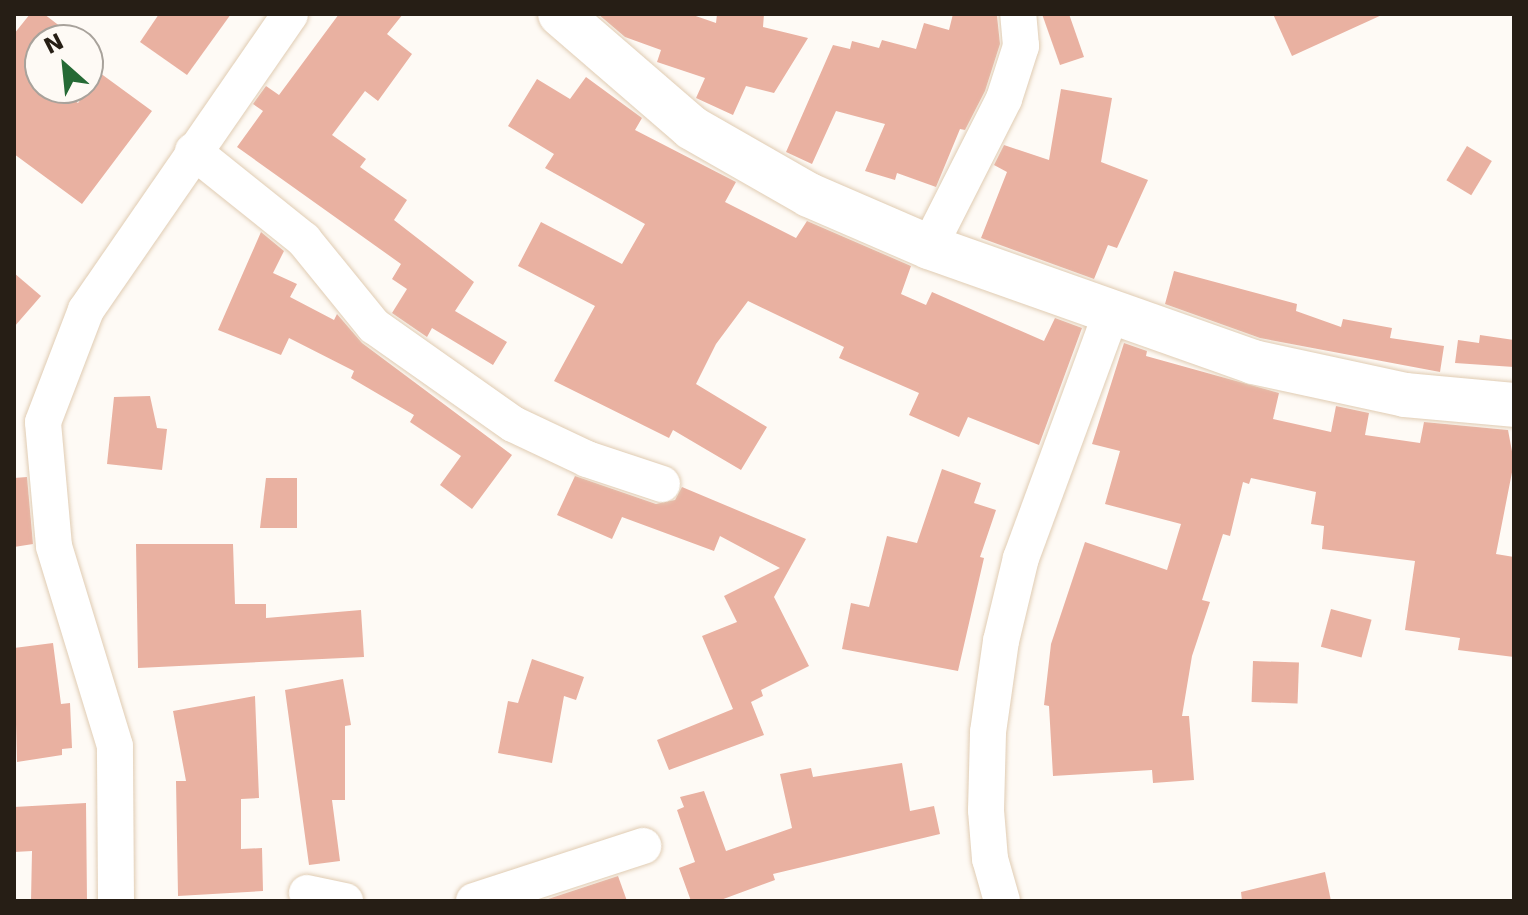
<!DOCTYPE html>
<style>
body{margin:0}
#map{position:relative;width:1528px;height:915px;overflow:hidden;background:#fefaf5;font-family:"DejaVu Sans",sans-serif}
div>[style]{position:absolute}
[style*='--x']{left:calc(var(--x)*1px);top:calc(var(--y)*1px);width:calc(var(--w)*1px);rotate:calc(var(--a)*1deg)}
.building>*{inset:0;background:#e9b1a1;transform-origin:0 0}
.roads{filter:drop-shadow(0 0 2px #e0ccb3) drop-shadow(0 0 2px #e0ccb3)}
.minor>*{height:36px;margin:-18px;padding:0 18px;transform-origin:18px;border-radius:18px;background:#fff}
.tertiary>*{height:44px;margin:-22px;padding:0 22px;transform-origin:22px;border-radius:22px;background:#fff}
span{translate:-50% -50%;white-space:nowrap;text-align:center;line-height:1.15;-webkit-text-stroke:7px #fefaf5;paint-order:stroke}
.frame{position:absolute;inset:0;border:16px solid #261e15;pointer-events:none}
.north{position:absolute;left:24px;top:24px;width:80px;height:80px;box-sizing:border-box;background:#fefaf5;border:2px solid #a8a29b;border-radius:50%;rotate:333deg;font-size:22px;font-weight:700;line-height:32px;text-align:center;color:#261e15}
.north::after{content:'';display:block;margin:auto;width:28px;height:36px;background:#256a35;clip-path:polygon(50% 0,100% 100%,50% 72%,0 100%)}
</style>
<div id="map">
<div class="building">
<i style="clip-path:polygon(30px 14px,44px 14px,78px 40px,40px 40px,40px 88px,56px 88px,78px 103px,100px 73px,152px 111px,82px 204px,14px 154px,14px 34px)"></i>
<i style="clip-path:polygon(159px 14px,231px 14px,187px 75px,140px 42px)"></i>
<i style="clip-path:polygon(339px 14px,403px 14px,387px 34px,412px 54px,378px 101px,365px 91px,332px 135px,366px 159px,360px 167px,407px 200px,394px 220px,474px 282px,455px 311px,507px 342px,493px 365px,432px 328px,427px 337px,392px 313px,407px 289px,392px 279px,401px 264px,237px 147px,263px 111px,253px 104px,266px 86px,279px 95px)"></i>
<i style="clip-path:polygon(598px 14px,690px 14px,716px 23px,717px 14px,764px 14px,763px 27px,808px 38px,774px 93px,746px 86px,733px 115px,696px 98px,705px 78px,657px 62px,661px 50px,625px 37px)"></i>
<i style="clip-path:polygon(953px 14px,997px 16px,1000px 44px,985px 91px,965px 130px,960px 129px,936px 187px,897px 173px,895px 180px,865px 171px,885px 124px,836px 111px,812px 164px,786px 152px,833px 45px,850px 49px,852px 41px,879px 48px,882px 40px,916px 49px,924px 23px,949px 30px)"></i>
<i style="clip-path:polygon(1042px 14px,1069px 14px,1084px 57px,1060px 65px)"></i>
<i style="clip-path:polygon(1273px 14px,1384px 14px,1292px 56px)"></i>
<i style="clip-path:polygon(586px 77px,642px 118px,635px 130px,736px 182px,725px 202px,796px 238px,807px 221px,911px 266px,901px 294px,926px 305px,932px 292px,1044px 341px,1055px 318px,1082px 328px,1039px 445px,968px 417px,959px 437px,909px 415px,919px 393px,839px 358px,844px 347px,748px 301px,716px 344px,696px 384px,767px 427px,741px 470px,673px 430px,669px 438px,554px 381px,595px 306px,518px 266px,541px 222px,622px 264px,645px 224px,545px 168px,554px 154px,508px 126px,537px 79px,570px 99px)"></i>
<i style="clip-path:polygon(1061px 89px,1112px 98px,1101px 162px,1148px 180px,1117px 248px,1108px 245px,1094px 279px,981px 238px,1007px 172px,994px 165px,1004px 145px,1049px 160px)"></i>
<i style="left:1467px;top:146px;width:29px;height:40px;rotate:31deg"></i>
<i style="clip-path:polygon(261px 232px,284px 251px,273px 273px,297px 284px,290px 297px,334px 320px,337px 314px,362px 343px,512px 455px,472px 509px,440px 485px,461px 456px,410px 422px,414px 415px,351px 378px,354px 371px,289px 338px,281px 355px,218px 330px)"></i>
<i style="clip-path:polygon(1174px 271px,1297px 304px,1296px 311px,1341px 327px,1343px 319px,1392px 328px,1390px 338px,1444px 346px,1440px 372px,1260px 338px,1165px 304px)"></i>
<i style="clip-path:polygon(14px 273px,41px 296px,14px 327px)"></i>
<i style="clip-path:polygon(1480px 335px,1514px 340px,1514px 367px,1455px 363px,1458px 340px,1479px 343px)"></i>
<i style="clip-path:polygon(1124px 343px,1147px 351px,1146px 356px,1279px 393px,1273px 419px,1331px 432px,1336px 406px,1369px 413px,1365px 435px,1420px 443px,1424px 422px,1508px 430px,1514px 462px,1496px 554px,1514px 557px,1514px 657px,1458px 650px,1460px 638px,1405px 630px,1415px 561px,1322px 549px,1324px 526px,1311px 524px,1316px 492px,1251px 478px,1249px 484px,1243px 482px,1230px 536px,1223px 534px,1202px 600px,1210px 602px,1192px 656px,1182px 716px,1189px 716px,1194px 780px,1153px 783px,1152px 770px,1053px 776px,1049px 706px,1044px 705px,1051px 644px,1085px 542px,1167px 570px,1181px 524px,1105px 504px,1120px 451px,1092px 444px)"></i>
<i style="clip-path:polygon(150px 396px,157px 428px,167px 429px,162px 470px,107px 464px,114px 397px)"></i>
<i style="clip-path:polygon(942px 469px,981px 483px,974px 503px,996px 510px,980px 557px,984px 558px,958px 671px,842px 649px,851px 603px,869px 607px,887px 536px,917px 543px)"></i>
<i style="clip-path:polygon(575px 476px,656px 504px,675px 500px,682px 487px,806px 539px,774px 597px,809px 666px,761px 690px,763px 696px,751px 702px,764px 735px,669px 770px,657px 740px,733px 709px,702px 636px,737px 622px,724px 596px,780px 568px,720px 536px,714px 551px,622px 517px,612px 539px,557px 515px)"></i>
<i style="clip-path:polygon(27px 477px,33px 544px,14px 547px,14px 478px)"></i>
<i style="clip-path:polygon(266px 478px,297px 478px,297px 528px,260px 528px)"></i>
<i style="clip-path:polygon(136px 544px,233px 544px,235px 604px,266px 604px,266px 618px,361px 610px,364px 657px,138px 668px)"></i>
<i style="left:1331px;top:609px;width:42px;height:39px;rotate:15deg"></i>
<i style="clip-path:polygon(53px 643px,61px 704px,70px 703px,72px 748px,62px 749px,62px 755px,17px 762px,14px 648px)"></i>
<i style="clip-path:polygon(532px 659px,584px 677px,576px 700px,564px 696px,552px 763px,498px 753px,508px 701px,518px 703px)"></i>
<i style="left:1253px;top:661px;width:46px;height:41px;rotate:2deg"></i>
<i style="clip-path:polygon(343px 679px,351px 725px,345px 726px,345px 800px,332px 800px,340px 861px,309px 865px,285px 690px)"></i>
<i style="clip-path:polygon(255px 696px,259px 798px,241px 799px,241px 849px,262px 848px,263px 891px,178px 896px,176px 781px,186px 781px,173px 711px)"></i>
<i style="clip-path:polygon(902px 763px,910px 811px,934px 806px,940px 834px,773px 874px,775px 880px,718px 901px,691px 901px,679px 868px,695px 862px,677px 810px,684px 807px,680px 797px,704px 791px,726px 851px,792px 828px,780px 774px,811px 768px,813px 777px)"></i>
<i style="clip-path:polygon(86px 803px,87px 901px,31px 901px,32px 851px,14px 852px,14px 807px)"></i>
<i style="clip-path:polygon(1325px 872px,1331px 901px,1242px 901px,1241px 892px)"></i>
<i style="clip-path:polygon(618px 876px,627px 901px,542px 901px)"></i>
</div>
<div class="roads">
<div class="minor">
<i style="--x:193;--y:151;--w:142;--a:38.7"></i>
<i style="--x:304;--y:240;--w:111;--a:50.9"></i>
<i style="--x:374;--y:326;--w:170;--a:35.2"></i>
<i style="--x:513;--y:424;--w:82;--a:25.3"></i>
<i style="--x:587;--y:459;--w:79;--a:18.4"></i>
<i style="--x:929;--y:247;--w:166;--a:-63.1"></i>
<i style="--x:1004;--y:99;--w:56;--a:-72.2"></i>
<i style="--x:1021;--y:46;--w:32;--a:-95"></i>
<i style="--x:307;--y:893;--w:39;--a:12"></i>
<i style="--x:116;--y:901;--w:155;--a:-90.4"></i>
<i style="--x:115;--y:746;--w:209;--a:-107"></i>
<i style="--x:54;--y:546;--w:124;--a:-95.1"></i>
<i style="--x:43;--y:422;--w:120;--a:-69"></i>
<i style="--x:86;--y:310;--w:359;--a:-55.4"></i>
<i style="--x:474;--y:901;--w:178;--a:-18"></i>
<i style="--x:1002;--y:901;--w:44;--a:-105.9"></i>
<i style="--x:990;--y:859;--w:49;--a:-94.7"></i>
<i style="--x:986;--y:810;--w:78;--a:-88.5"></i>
<i style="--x:988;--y:732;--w:92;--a:-81.9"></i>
<i style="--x:1001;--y:641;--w:85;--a:-76.5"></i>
<i style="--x:1021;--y:558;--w:261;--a:-69.8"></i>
</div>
<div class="tertiary">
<i style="--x:560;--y:14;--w:174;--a:40.8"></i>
<i style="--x:692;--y:128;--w:135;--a:29.8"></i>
<i style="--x:809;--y:195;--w:131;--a:23.4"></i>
<i style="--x:929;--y:247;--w:344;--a:19.5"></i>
<i style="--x:1253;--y:362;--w:156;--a:12.2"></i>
<i style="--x:1405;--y:395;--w:109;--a:5.2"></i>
</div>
</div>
<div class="frame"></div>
<div class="north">N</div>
</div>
